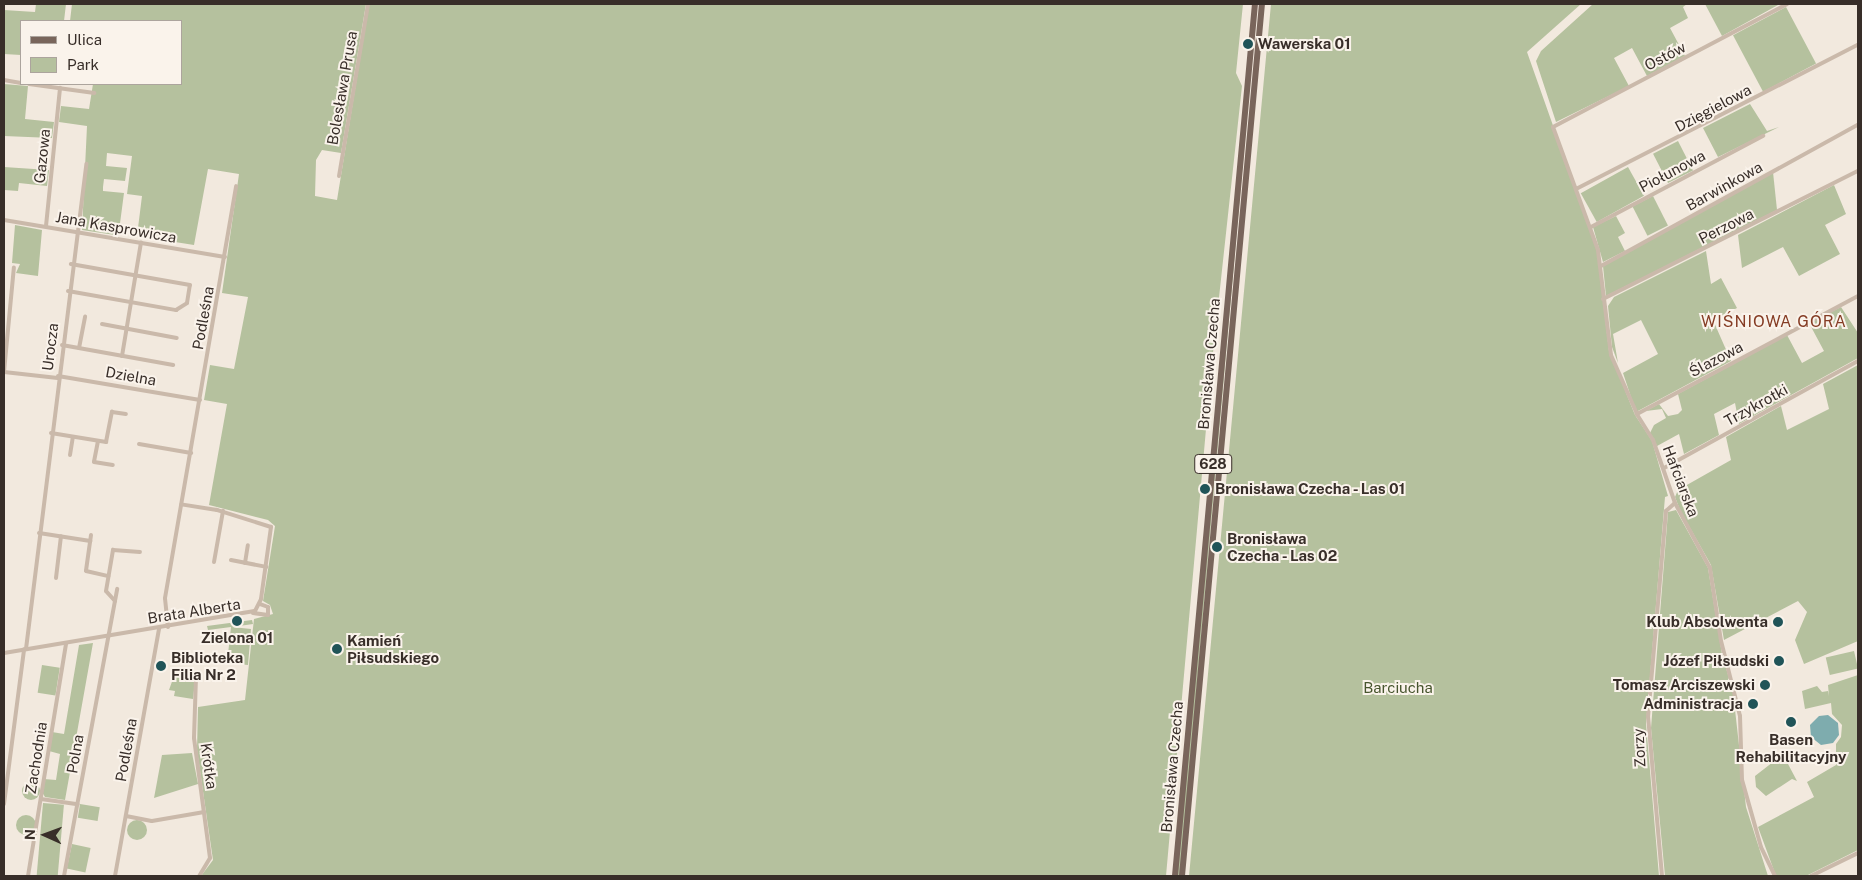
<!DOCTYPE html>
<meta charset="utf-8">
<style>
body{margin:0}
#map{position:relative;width:1862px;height:880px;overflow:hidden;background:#f2e9de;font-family:"Public Sans",sans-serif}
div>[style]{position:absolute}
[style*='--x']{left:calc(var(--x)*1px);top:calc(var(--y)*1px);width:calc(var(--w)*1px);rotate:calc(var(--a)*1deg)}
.green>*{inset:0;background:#b5c19e;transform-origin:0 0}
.round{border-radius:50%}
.water>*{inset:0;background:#7eacae}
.street>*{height:4px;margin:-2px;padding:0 2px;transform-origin:2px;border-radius:2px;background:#cab9aa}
.primary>*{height:5.5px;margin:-2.75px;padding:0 2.75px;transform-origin:2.75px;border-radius:2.75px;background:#79655b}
.dots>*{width:14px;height:14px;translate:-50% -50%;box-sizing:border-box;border:2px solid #faf3eb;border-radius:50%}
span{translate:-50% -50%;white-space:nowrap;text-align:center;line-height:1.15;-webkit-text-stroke:4px #faf3eb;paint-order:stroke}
.shield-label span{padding:1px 4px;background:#faf3eb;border:1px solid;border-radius:4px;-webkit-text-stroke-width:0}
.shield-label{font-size:14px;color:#382e29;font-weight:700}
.poi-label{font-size:15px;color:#382e29;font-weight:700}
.left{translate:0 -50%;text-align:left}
.right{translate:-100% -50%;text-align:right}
.street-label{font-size:15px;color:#382e29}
.park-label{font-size:15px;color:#47552e}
.neighbourhood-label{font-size:16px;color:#853c24;letter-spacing:1px}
.frame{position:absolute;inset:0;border:5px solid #382e29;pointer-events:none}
.legend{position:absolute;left:20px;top:20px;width:162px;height:65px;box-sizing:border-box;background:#faf3eb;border:1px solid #aca49d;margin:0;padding:6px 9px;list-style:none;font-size:15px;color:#382e29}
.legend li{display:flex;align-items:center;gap:10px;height:25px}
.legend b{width:25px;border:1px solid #aca49d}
.north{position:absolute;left:20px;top:810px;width:50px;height:50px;-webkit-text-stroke:4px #faf3eb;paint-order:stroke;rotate:272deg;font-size:14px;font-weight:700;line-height:20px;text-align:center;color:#382e29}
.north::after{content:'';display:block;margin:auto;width:18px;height:22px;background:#382e29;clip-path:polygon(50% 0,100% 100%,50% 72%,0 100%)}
</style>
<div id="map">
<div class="green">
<i style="clip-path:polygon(36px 4px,66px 4px,64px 21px,21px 21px,21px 55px,4px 54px,4px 10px,35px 12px)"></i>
<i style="clip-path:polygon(72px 4px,366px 4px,341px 153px,322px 150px,316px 160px,315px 196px,337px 200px,369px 4px,1243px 4px,1236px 73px,1242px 86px,1212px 362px,1166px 876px,201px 876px,213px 860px,197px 750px,198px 707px,245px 700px,254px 619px,273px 614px,270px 605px,263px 601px,275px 526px,268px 520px,209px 505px,227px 404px,204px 400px,210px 365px,234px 369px,248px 297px,222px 293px,239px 174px,208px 169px,194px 245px,137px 236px,142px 196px,127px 194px,132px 156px,107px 153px,106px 166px,127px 168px,125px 181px,104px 179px,103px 187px,103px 191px,124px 193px,119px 231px,115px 235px,82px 230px,87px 126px,59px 122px,61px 106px,89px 109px,93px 84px,181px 84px,181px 21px,70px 21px)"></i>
<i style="clip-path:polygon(1271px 4px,1581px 4px,1527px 52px,1597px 250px,1609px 351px,1635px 415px,1652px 441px,1668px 496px,1665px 497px,1646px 724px,1659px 876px,1189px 876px)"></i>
<i style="clip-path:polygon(1593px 4px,1687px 4px,1683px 7px,1688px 18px,1670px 28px,1685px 56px,1647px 76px,1632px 48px,1614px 58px,1629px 86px,1556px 122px,1536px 61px,1541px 51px)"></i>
<i style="clip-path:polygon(1705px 4px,1777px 4px,1778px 5px,1722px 36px)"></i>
<i style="left:1786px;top:7px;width:64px;height:60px;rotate:62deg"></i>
<i style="clip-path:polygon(1254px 36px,1180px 876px,1177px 876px)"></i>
<i style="clip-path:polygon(4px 84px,28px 86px,25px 119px,54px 122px,52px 138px,4px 136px)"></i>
<i style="clip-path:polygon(1750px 104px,1767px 131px,1779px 127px,1718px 157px,1703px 128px)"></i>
<i style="left:1678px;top:141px;width:33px;height:28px;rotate:63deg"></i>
<i style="clip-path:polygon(4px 167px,49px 170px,47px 186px,19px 183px,18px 191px,4px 190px)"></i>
<i style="left:1628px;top:167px;width:33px;height:54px;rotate:61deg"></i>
<i style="clip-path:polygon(1773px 172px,1777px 210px,1606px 296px,1603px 266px)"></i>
<i style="clip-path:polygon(1834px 185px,1846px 214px,1825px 225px,1840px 254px,1799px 276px,1783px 247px,1742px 268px,1738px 235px)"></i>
<i style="left:1653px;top:196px;width:33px;height:23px;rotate:63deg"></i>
<i style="clip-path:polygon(1616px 216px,1625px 233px,1618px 237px,1625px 251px,1603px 262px,1593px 227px)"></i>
<i style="clip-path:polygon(15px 225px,42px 230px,38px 276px,16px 273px,20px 264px,12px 263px)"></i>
<i style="clip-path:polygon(1706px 251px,1711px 284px,1721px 278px,1737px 308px,1713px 320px,1731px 361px,1636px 412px,1623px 373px,1658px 354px,1641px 320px,1613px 334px,1618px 363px,1612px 347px,1608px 306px,1614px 297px)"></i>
<i style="clip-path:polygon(1841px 307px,1858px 333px,1858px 358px,1739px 424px,1735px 403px,1714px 414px,1719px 435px,1684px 454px,1679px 434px,1657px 446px,1650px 433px,1654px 425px,1666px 418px,1662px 409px,1646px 411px,1659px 404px,1668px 416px,1678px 414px,1682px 410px,1678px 394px,1787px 335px,1802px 363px,1824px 351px,1809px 323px)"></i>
<i style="clip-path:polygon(1858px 365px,1858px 641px,1804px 664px,1795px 640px,1807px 612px,1798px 601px,1724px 640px,1711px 565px,1680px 510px,1675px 497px,1678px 490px,1731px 460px,1726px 437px,1781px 406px,1787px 430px,1829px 409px,1823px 384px)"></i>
<i style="clip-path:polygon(1676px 510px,1708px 568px,1722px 654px,1733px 692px,1746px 807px,1768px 876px,1665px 876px,1651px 728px,1668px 512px)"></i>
<i style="clip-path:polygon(252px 620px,253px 624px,232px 627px,251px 629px,248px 665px,227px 663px,231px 627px,208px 630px,207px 626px)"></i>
<i style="clip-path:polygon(93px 643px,65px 800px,45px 797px,42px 792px,44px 779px,56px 780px,60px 754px,49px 751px,52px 732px,64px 734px,79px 645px)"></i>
<i style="left:1854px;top:651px;width:18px;height:29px;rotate:77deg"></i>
<i style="left:42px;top:665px;width:18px;height:28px;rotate:9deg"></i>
<i style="clip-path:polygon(1858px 675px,1858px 850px,1806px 876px,1776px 876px,1758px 827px,1814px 797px,1807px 782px,1836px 765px,1836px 744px,1841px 737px,1842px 725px,1832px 714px,1831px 703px,1805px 709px,1802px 691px,1817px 686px,1822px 692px,1828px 691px,1829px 696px,1828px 685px)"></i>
<i style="clip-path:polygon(174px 676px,195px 681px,193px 699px,174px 696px,175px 691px,169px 690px)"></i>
<i style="clip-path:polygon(192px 753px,198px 784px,154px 798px,162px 755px)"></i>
<i style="clip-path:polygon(1773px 762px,1788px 764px,1797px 781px,1792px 779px,1766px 796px,1756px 787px,1755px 776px)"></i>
<i class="round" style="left:22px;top:782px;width:18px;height:18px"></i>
<i style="left:43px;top:803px;width:21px;height:74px;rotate:5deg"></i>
<i style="left:80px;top:804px;width:20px;height:14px;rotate:9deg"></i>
<i class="round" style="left:16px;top:815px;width:20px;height:20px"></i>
<i class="round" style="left:127px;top:820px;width:20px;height:20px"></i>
<i style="left:72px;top:844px;width:19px;height:25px;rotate:12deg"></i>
</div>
<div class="water">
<i style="clip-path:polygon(1828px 715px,1838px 723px,1839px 735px,1833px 743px,1821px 745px,1811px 737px,1810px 725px,1819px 716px)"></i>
</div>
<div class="street">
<i style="--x:4;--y:80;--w:17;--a:10"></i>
<i style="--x:29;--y:84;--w:66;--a:7.9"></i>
<i style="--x:339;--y:176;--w:174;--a:-80.4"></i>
<i style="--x:1576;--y:189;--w:317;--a:-27.1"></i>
<i style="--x:4;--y:220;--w:224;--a:9.5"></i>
<i style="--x:46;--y:226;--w:139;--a:-84.2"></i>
<i style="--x:1591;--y:227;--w:195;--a:-27.9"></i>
<i style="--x:1601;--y:266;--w:293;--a:-28.8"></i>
<i style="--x:68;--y:291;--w:110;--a:10"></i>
<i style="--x:176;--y:310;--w:13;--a:-32"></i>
<i style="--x:187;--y:303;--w:18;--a:-81"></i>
<i style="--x:190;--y:285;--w:121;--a:-170"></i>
<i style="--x:1603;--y:299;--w:285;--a:-26.7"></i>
<i style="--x:102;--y:324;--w:76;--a:10.6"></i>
<i style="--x:62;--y:345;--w:113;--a:10.2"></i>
<i style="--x:79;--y:348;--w:32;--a:-79"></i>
<i style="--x:122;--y:356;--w:115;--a:-80.5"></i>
<i style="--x:4;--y:372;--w:105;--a:-84.6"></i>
<i style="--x:4;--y:372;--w:54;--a:6.3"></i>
<i style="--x:58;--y:376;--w:144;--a:9.6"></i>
<i style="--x:1637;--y:414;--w:251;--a:-28.1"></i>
<i style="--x:51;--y:433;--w:56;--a:9.3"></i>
<i style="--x:106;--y:442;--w:31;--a:-79"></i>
<i style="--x:112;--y:412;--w:14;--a:8"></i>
<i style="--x:98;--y:441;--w:21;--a:101"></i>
<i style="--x:94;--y:462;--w:19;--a:9"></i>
<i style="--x:139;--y:444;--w:53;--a:9.8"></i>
<i style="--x:70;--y:455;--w:18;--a:-81"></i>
<i style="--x:1664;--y:468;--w:222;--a:-28.9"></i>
<i style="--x:39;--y:533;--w:52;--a:8.9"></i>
<i style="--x:91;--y:535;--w:36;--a:98"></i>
<i style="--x:86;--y:571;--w:23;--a:13"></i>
<i style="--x:231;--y:560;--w:36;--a:11"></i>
<i style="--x:214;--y:562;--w:52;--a:-80"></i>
<i style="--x:245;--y:563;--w:18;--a:-81"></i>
<i style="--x:56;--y:578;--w:42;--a:-83.2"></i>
<i style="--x:115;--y:601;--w:13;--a:-132"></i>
<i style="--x:106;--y:591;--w:42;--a:-80.3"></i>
<i style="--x:113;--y:550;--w:27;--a:4"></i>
<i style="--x:253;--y:613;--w:15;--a:8"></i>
<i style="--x:268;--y:615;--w:8;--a:-90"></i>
<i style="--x:268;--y:607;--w:9;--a:-159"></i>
<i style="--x:168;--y:627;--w:29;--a:-96"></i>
<i style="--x:165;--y:598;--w:418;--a:-80.2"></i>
<i style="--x:26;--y:649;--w:489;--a:-82.9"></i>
<i style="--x:4;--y:653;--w:254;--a:-9.5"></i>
<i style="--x:255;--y:611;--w:13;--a:-63"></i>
<i style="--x:261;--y:599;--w:73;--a:-82.1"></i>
<i style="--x:271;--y:527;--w:57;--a:-162.5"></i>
<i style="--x:217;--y:510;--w:36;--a:-171"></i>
<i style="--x:196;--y:677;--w:61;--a:91.9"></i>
<i style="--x:194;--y:738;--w:121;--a:82.4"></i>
<i style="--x:210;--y:858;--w:21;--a:121"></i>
<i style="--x:41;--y:799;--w:37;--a:8"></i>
<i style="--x:4;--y:804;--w:156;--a:-82.6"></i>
<i style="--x:126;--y:816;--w:26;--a:11"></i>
<i style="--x:152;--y:821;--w:53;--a:-9.8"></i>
<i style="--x:28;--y:876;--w:236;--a:-80.7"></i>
<i style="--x:64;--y:876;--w:292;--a:-79.5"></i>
<i style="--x:115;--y:876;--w:252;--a:-79.9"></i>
<i style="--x:1662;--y:876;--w:160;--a:-95"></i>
<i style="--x:1648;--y:717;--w:207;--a:-85"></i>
<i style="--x:1666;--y:511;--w:12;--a:-42"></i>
<i style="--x:1775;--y:876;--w:32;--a:-116"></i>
<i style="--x:1761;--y:847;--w:70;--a:-105.8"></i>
<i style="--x:1742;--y:780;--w:64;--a:-91.8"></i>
<i style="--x:1740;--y:716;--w:77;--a:-104.2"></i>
<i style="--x:1721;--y:641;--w:74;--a:-98.6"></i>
<i style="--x:1710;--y:568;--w:74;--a:-118.3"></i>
<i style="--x:1675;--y:503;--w:67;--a:-109.2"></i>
<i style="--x:1653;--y:440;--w:31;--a:-122"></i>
<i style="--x:1637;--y:414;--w:64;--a:-113.8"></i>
<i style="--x:1611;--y:355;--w:106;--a:-97.1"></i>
<i style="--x:1598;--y:250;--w:131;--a:-110.1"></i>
<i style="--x:1553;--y:127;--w:264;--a:-27.7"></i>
<i style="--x:1811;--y:876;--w:52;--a:-26.1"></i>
</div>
<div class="primary">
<i style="--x:1175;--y:876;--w:876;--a:-84.76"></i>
<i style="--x:1182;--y:876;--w:876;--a:-84.76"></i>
</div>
<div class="dots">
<i style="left:1248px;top:44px;background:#205458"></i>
<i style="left:1205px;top:489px;background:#205458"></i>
<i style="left:1217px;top:547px;background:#205458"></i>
<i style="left:237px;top:621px;background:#205458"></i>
<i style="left:1778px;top:622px;background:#205458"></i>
<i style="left:337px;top:649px;background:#205458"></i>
<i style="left:1779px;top:661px;background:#205458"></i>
<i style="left:161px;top:666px;background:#205458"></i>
<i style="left:1765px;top:685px;background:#205458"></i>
<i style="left:1753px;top:704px;background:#205458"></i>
<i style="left:1791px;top:722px;background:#205458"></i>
</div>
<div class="shield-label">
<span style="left:1213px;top:464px">628</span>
</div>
<div class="poi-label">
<span class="left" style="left:1258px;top:44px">Wawerska 01</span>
<span class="left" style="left:1215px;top:489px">Bronisława Czecha - Las 01</span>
<span class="left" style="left:1227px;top:547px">Bronisława<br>Czecha - Las 02</span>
<span class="right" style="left:1768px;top:622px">Klub Absolwenta</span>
<span style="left:237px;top:638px">Zielona 01</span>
<span class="left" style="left:347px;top:649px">Kamień<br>Piłsudskiego</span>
<span class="left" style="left:171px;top:666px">Biblioteka<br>Filia Nr 2</span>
<span class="right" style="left:1769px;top:661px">Józef Piłsudski</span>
<span class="right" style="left:1755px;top:685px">Tomasz Arciszewski</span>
<span class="right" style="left:1743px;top:704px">Administracja</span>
<span style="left:1791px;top:748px">Basen<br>Rehabilitacyjny</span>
</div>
<div class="street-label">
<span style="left:1665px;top:56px;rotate:-28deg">Ostów</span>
<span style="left:342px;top:88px;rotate:-80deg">Bolesława Prusa</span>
<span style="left:1713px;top:108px;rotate:-28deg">Dzięgielowa</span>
<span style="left:42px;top:156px;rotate:-84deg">Gazowa</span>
<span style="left:1672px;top:171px;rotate:-28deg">Piołunowa</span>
<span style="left:1724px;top:186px;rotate:-29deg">Barwinkowa</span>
<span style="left:1726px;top:226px;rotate:-27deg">Perzowa</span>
<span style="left:116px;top:227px;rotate:10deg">Jana Kasprowicza</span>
<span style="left:203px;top:318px;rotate:-80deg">Podleśna</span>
<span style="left:50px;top:347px;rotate:-83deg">Urocza</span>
<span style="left:1716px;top:359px;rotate:-28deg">Ślazowa</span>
<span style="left:1209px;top:364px;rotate:-85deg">Bronisława Czecha</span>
<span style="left:131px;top:376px;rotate:10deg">Dzielna</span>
<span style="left:1756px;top:405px;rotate:-29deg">Trzykrotki</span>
<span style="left:1681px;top:481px;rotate:69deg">Hafciarska</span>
<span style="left:194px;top:611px;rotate:-9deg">Brata Alberta</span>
<span style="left:1639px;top:748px;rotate:-93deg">Zorzy</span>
<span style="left:126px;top:750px;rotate:-80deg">Podleśna</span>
<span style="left:75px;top:754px;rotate:-80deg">Polna</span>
<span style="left:36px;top:758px;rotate:-81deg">Zachodnia</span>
<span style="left:209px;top:766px;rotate:82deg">Krótka</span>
<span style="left:1172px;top:767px;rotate:-85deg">Bronisława Czecha</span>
</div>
<div class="park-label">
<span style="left:1398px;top:688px">Barciucha</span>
</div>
<div class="neighbourhood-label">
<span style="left:1774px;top:322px">WIŚNIOWA GÓRA</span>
</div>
<div class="frame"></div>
<ul class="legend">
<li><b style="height:6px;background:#79655b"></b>Ulica</li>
<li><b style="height:14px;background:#b5c19e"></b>Park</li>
</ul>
<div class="north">N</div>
</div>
